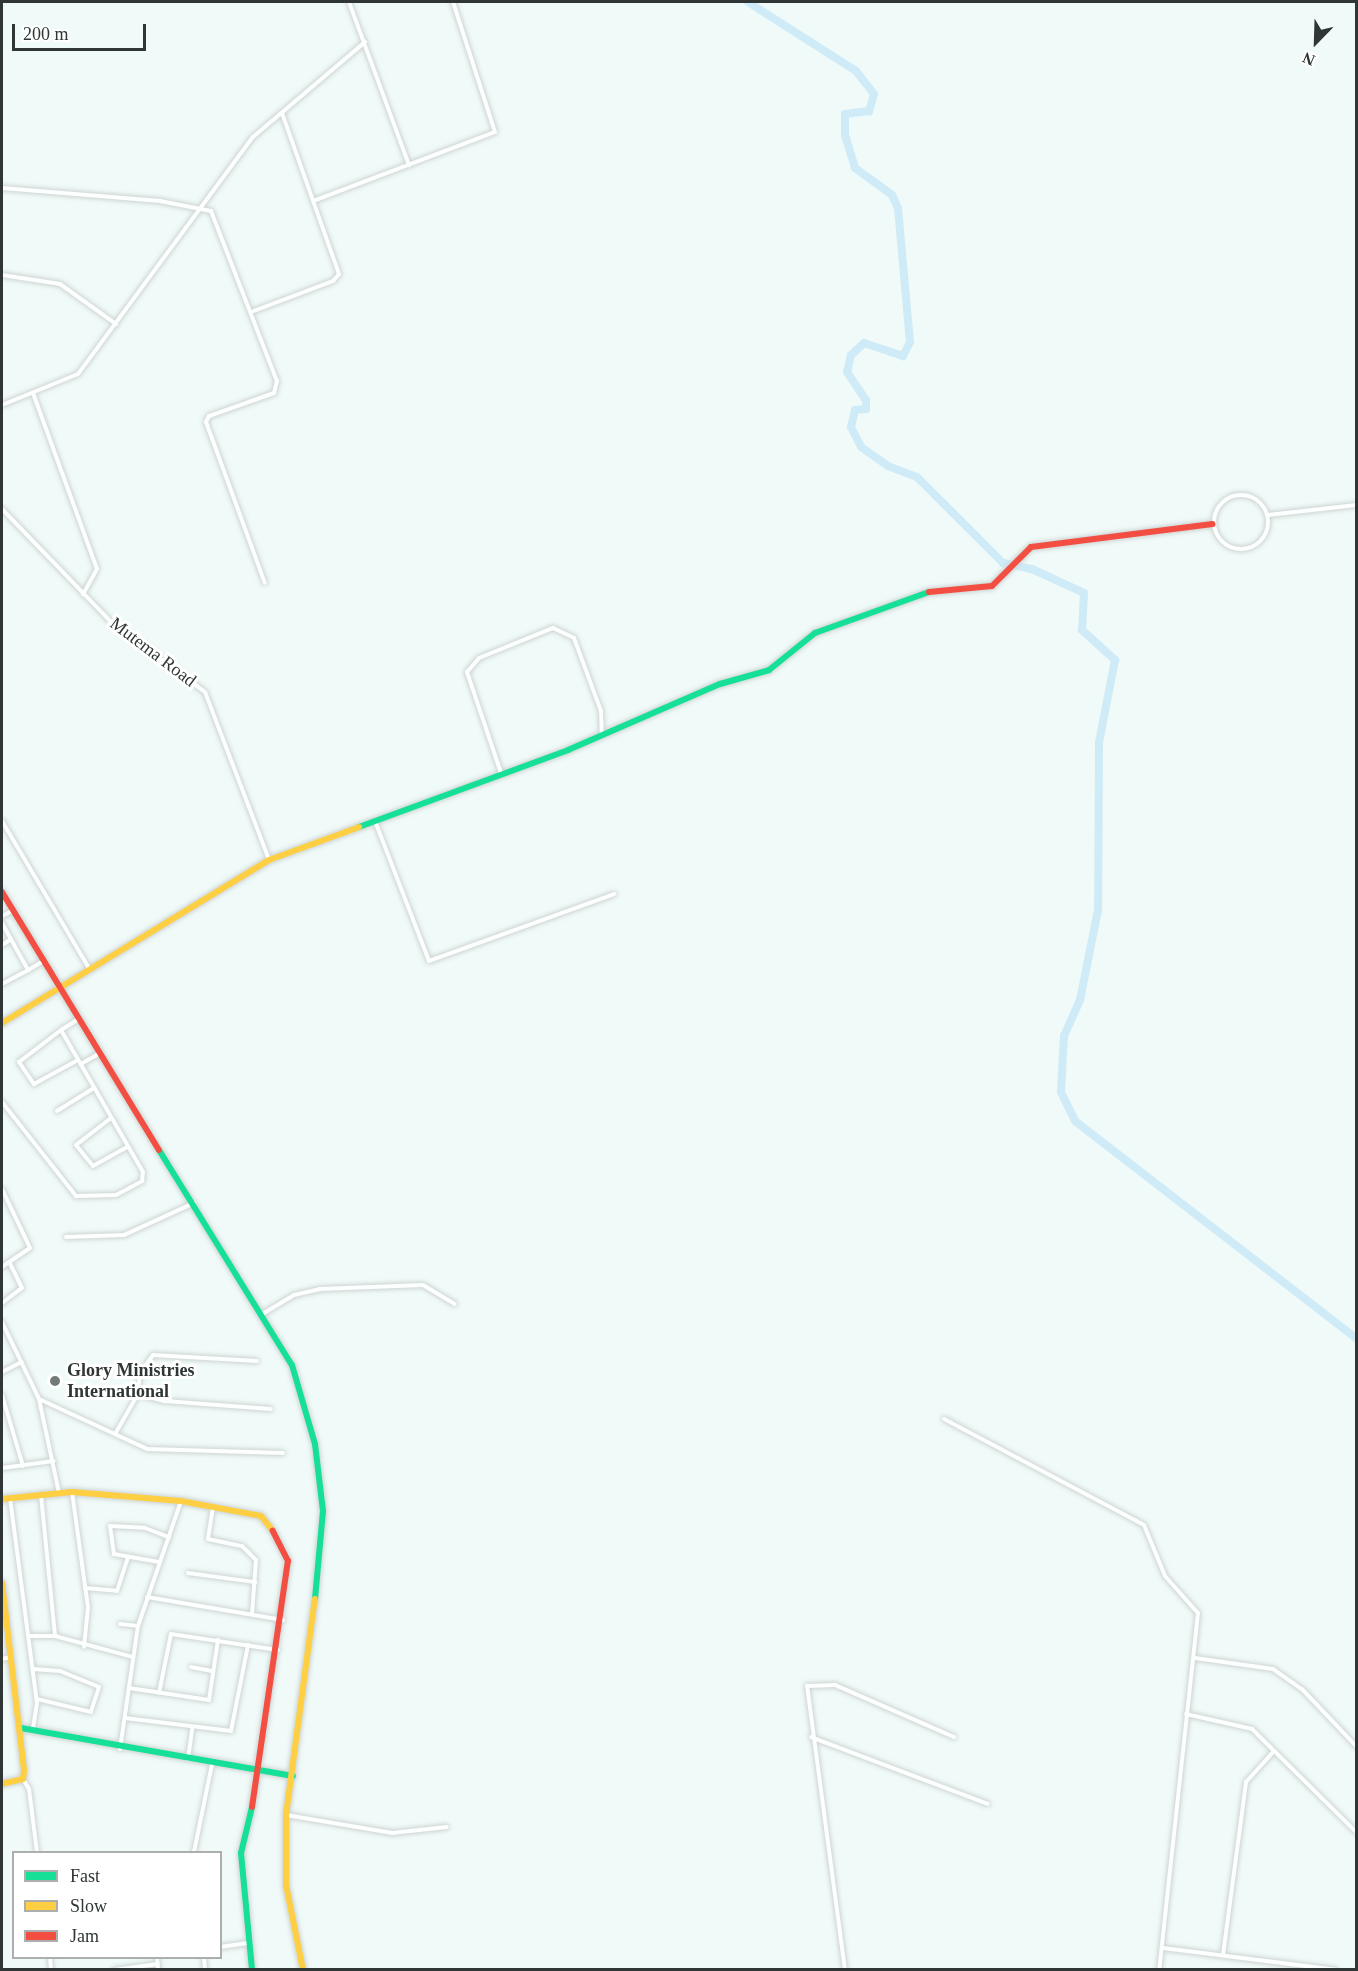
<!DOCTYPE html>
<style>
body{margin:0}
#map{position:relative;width:1358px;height:1971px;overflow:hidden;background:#f0faf8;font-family:"Times New Roman",serif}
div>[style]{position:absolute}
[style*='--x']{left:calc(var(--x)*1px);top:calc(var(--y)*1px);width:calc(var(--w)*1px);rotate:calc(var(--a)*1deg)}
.river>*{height:8px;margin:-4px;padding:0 4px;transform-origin:4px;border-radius:4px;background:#cfebf7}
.roads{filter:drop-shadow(0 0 2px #ced5d4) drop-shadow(0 0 2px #ced5d4)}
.street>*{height:4px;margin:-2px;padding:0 2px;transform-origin:2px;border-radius:2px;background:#fdfefe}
.street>.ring{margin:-2px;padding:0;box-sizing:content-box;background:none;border:4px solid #fdfefe;border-radius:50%}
.fast>*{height:6px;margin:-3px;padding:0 3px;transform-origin:3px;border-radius:3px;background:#16e098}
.slow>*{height:6px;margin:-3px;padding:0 3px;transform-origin:3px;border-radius:3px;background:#ffcf43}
.jam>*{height:6px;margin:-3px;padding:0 3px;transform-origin:3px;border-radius:3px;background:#f24e42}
.dots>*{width:16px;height:16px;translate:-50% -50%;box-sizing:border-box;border:3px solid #fff;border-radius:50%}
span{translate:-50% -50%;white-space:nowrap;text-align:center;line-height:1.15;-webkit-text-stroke:6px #fff;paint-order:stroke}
.street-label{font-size:18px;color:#2f3635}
.poi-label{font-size:18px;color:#2f3635;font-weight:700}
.left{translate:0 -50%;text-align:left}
.frame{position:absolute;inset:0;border:3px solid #2f3635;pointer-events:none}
.legend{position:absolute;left:12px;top:1851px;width:210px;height:108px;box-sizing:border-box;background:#fff;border:2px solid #acafae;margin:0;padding:8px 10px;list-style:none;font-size:18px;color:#2f3635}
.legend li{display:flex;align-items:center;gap:12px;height:30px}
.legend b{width:30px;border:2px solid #acafae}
.north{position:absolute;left:1286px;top:12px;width:60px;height:60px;-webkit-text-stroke:4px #fff;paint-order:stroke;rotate:203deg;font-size:16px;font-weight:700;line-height:24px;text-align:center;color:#2f3635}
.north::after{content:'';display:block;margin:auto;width:21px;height:27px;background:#2f3635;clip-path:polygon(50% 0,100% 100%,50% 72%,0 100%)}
.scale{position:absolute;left:12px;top:24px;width:134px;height:27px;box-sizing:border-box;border:3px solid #2f3635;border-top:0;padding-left:8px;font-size:18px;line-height:21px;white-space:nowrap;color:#2f3635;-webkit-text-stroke:4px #fff;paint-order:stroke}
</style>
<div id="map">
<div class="river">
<i style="--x:748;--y:2;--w:128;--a:32.6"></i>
<i style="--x:856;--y:71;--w:29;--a:52"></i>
<i style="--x:874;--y:94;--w:18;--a:106"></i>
<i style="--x:869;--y:111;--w:24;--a:173"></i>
<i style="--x:845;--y:114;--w:21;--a:90"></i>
<i style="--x:845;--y:135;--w:34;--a:73"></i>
<i style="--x:855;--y:168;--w:46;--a:36.1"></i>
<i style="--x:892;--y:195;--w:14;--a:65"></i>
<i style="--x:898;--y:208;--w:135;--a:84.9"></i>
<i style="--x:910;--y:342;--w:16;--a:117"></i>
<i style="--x:903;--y:356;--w:41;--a:-161.6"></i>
<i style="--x:864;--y:343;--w:18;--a:137"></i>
<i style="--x:851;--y:355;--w:17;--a:103"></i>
<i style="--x:847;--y:372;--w:34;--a:56"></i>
<i style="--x:866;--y:400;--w:9;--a:90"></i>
<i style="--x:866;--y:409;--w:11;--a:175"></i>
<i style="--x:855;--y:410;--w:17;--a:103"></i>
<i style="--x:851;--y:427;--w:22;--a:63"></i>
<i style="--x:861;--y:447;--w:33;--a:35"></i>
<i style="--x:888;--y:466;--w:31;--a:21"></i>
<i style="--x:917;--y:477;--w:122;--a:45"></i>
<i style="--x:1003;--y:563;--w:30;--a:12"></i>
<i style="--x:1032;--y:569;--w:57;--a:24.8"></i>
<i style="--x:1084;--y:593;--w:37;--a:93"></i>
<i style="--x:1082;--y:630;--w:45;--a:42.3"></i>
<i style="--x:1115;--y:660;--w:84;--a:101"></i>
<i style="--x:1099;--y:742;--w:168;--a:90.3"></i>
<i style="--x:1098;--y:910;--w:92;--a:101.3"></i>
<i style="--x:1080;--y:1000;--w:39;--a:114"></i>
<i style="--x:1064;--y:1036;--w:56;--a:93.1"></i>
<i style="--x:1061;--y:1092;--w:32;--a:64"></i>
<i style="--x:1075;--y:1121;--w:355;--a:37.7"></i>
</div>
<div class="roads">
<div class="street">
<i style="--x:349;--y:2;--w:174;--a:69.8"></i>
<i style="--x:2;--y:188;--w:159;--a:4.7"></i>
<i style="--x:160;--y:201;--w:52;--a:11.1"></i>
<i style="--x:211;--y:211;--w:182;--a:68.8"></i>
<i style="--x:277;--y:381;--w:12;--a:104"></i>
<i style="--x:274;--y:393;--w:69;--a:160.5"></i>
<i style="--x:209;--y:416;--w:7;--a:117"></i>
<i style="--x:206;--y:422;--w:171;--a:69.9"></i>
<i style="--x:316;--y:200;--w:191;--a:-20.8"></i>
<i style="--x:495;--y:132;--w:137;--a:-107.9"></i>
<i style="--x:2;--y:275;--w:59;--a:8.8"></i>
<i style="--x:60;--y:284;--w:69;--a:35.5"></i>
<i style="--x:251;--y:312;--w:88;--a:-20.7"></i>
<i style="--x:333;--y:281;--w:9;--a:-49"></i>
<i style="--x:339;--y:274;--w:171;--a:-109.5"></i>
<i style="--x:33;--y:393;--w:187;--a:70"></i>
<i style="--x:97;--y:569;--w:29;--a:119"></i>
<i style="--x:2;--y:405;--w:82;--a:-22.2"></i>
<i style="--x:78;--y:374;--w:295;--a:-53.6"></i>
<i style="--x:253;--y:137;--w:147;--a:-40.3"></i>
<i class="ring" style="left:1214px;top:495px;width:50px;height:50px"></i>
<i style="--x:2;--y:509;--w:158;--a:46"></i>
<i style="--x:112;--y:623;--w:116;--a:36.6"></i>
<i style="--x:205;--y:692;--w:180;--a:69.1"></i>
<i style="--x:1268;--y:515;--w:89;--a:-6.5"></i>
<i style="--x:501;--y:773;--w:107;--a:-108.6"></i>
<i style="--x:467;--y:672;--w:18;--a:-49"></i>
<i style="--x:479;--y:658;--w:80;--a:-22.1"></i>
<i style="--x:553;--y:628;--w:23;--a:25"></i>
<i style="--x:574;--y:638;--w:78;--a:69.7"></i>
<i style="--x:601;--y:711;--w:24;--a:88"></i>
<i style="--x:2;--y:821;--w:171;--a:59.4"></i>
<i style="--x:375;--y:821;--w:150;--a:68.9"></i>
<i style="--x:429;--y:961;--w:197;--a:-19.9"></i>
<i style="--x:2;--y:916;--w:11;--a:-27"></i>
<i style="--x:2;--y:923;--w:54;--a:61"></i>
<i style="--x:28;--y:970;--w:16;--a:-30"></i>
<i style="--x:2;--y:945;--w:9;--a:-32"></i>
<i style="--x:2;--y:984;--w:30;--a:-28"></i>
<i style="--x:61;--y:1030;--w:53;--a:142.7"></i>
<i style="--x:19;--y:1062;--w:27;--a:56"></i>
<i style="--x:34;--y:1084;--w:50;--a:-28.6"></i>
<i style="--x:81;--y:1064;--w:20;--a:-30"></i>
<i style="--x:2;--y:1102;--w:120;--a:51.8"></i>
<i style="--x:76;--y:1196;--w:40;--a:-1.4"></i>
<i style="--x:116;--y:1195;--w:30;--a:-28"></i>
<i style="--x:142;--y:1181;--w:9;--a:-84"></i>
<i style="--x:143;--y:1172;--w:164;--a:-120"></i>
<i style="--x:61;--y:1030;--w:19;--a:-32"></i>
<i style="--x:57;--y:1111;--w:44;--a:-31.9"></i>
<i style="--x:111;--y:1118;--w:44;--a:142.4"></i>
<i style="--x:76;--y:1145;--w:27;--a:51"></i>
<i style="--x:93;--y:1166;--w:39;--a:-29"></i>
<i style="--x:2;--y:1189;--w:65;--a:64.6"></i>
<i style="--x:30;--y:1248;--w:34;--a:146"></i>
<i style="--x:66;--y:1237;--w:58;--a:-2"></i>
<i style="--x:124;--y:1235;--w:77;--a:-24.6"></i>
<i style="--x:2;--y:1303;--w:25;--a:-37"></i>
<i style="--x:22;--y:1288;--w:28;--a:-116"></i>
<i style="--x:264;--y:1313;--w:35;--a:-31"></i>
<i style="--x:294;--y:1295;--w:27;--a:-13"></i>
<i style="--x:320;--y:1289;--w:103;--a:-2.2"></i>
<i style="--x:423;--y:1285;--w:37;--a:31"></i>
<i style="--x:2;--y:1322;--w:85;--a:64.3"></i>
<i style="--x:39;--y:1399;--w:96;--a:78"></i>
<i style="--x:2;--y:1372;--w:22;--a:-27"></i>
<i style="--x:138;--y:1394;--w:21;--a:-85"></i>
<i style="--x:140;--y:1373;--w:22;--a:-54"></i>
<i style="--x:153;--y:1355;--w:104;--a:3.3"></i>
<i style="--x:2;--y:1395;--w:74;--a:73.5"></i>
<i style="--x:39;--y:1399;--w:119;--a:24.8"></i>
<i style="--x:147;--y:1449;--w:136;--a:1.7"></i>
<i style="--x:944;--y:1419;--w:226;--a:27.9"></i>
<i style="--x:1144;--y:1525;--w:55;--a:67.6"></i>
<i style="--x:1165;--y:1576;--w:50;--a:48.3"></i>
<i style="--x:1198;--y:1613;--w:359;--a:96.2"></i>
<i style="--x:115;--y:1434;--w:46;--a:-60.1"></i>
<i style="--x:138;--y:1394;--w:28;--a:15"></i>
<i style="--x:165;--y:1401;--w:106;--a:4.3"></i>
<i style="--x:2;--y:1468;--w:52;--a:-7.7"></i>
<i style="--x:72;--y:1492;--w:116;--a:82.1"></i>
<i style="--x:88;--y:1607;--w:40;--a:95.7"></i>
<i style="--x:41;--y:1495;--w:142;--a:84.3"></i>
<i style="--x:10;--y:1498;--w:207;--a:82.5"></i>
<i style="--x:37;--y:1703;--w:25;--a:99"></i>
<i style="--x:213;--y:1507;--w:32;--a:99"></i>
<i style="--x:208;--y:1539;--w:35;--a:12"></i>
<i style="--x:242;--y:1546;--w:20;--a:45"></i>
<i style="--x:256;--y:1560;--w:54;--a:94.2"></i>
<i style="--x:159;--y:1562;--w:46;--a:-169.9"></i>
<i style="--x:114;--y:1554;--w:28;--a:-98"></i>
<i style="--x:110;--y:1526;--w:35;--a:3"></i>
<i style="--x:145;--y:1528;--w:26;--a:21"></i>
<i style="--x:188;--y:1573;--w:68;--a:7.7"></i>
<i style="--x:85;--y:1588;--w:32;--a:5"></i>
<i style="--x:117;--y:1591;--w:36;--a:-72"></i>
<i style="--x:147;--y:1597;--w:138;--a:9.6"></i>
<i style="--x:120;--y:1624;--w:18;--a:6"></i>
<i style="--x:30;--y:1636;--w:25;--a:0"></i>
<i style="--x:55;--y:1636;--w:81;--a:15.1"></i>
<i style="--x:1195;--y:1658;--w:79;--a:8"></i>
<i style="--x:1273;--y:1669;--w:35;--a:35"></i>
<i style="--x:1302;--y:1689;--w:79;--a:46.5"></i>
<i style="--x:2;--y:1659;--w:9;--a:-13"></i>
<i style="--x:191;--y:1667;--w:21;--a:11"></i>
<i style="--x:33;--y:1669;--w:27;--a:4"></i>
<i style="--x:60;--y:1671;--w:42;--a:22.3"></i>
<i style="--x:99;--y:1687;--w:26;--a:108"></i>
<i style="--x:91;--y:1712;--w:56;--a:-166.5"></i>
<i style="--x:129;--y:1688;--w:81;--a:8.5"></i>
<i style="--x:209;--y:1700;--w:61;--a:-81.5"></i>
<i style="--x:159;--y:1693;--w:60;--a:-78.5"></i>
<i style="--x:171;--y:1634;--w:108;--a:8.5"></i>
<i style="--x:1186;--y:1714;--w:68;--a:12.8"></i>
<i style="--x:1252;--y:1729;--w:146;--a:44.7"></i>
<i style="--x:125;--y:1718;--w:107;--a:7"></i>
<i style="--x:231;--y:1731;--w:88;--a:-78.8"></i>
<i style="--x:811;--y:1737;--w:189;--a:20.7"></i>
<i style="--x:120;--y:1749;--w:124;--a:-81.7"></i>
<i style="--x:138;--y:1626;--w:132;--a:-71"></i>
<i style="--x:188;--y:1759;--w:30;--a:-82"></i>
<i style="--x:23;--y:1779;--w:12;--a:59"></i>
<i style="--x:29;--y:1789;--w:64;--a:82.8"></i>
<i style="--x:286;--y:1815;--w:108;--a:9.6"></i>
<i style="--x:392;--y:1833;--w:55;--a:-6.2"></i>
<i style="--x:194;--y:1852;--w:90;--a:-78.4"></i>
<i style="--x:220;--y:1947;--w:28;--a:-8"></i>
<i style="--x:1163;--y:1948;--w:174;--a:7.2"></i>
<i style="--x:1223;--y:1955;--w:175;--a:-82.4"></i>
<i style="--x:1246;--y:1782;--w:42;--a:-47.9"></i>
<i style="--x:50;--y:1958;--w:12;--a:85"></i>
<i style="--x:157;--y:1958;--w:12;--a:85"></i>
<i style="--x:204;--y:1958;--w:12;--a:85"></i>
<i style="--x:114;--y:1970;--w:44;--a:-7.8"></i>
<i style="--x:845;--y:1970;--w:287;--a:-97.6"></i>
<i style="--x:807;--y:1686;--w:28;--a:-2"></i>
<i style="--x:835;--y:1685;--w:130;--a:23.6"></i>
</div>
<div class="fast">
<i style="--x:359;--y:827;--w:223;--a:-20.2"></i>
<i style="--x:568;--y:750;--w:166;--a:-23.5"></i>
<i style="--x:720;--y:684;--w:51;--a:-15.9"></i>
<i style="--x:769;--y:670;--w:59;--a:-38.8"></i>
<i style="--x:815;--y:633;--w:121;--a:-19.8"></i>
<i style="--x:159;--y:1150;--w:253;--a:58.3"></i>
<i style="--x:292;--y:1365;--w:82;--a:73.8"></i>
<i style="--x:315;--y:1444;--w:67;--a:83.2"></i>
<i style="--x:323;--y:1511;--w:88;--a:95.2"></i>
<i style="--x:21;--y:1728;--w:276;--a:10"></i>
<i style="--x:252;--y:1807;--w:47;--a:103.4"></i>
<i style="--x:241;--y:1853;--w:118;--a:84.6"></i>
</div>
<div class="slow">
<i style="--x:2;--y:1023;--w:313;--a:-31.4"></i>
<i style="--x:269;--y:860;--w:96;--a:-20.1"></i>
<i style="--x:2;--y:1499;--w:70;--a:-5.7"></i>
<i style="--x:72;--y:1492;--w:109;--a:4.7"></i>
<i style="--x:181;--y:1501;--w:81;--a:10.6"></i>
<i style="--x:261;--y:1516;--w:19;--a:51"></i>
<i style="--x:2;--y:1583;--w:189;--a:83.3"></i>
<i style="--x:24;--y:1771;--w:8;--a:97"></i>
<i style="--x:23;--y:1779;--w:22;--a:167"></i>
<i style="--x:303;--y:1970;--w:87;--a:-101.3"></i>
<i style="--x:286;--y:1885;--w:70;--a:-90"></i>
<i style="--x:286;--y:1815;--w:218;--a:-82.4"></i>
</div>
<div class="jam">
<i style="--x:929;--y:592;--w:63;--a:-5.4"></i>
<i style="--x:992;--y:586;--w:55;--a:-45"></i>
<i style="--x:1031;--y:547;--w:183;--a:-7.2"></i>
<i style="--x:2;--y:892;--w:302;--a:58.7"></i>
<i style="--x:252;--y:1807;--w:249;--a:-81.7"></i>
<i style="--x:288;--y:1561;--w:34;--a:-117"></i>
</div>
</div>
<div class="dots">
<i style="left:55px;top:1381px;background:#737b79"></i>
</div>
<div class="street-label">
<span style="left:153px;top:652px;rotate:37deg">Mutema Road</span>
</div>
<div class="poi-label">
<span class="left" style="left:67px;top:1381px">Glory Ministries<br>International</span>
</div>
<div class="frame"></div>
<ul class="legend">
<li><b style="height:8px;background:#16e098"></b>Fast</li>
<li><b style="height:8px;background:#ffcf43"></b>Slow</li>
<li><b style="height:8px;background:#f24e42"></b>Jam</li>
</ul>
<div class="north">N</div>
<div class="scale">200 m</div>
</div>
